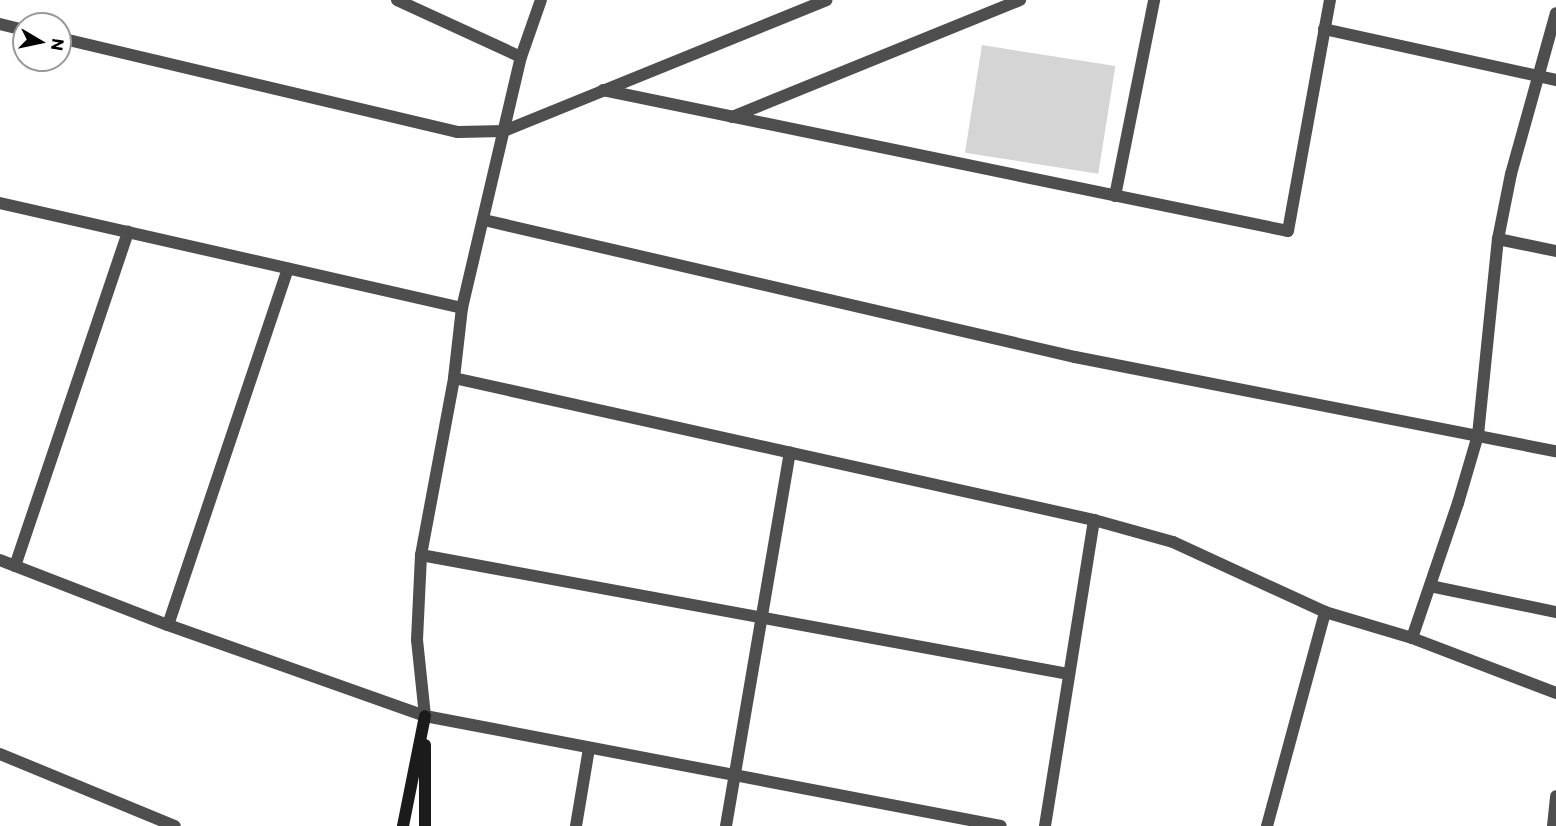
<!DOCTYPE html>
<style>
body{margin:0}
#map{position:relative;width:1556px;height:826px;overflow:hidden;background:#fff;font-family:Commissioner,sans-serif}
div>[style]{position:absolute}
[style*='--x']{left:calc(var(--x)*1px);top:calc(var(--y)*1px);width:calc(var(--w)*1px);rotate:calc(var(--a)*1deg)}
.green>*{inset:0;background:#d5d5d5;transform-origin:0 0}
.street>*{height:12px;margin:-6px;padding:0 6px;transform-origin:6px;border-radius:6px;background:#4e4e4e}
.secondary>*{height:12px;margin:-6px;padding:0 6px;transform-origin:6px;border-radius:6px;background:#1b1b1b}
span{translate:-50% -50%;white-space:nowrap;text-align:center;line-height:1.15;-webkit-text-stroke:5px #fff;paint-order:stroke}
.north{position:absolute;left:12px;top:12px;width:60px;height:60px;box-sizing:border-box;background:#fff;border:2px solid #999;border-radius:50%;rotate:99deg;font-size:16px;font-weight:700;line-height:24px;text-align:center;color:#000}
.north::after{content:'';display:block;margin:auto;width:21px;height:27px;background:#000;clip-path:polygon(50% 0,100% 100%,50% 72%,0 100%)}
</style>
<div id="map">
<div class="green">
<i style="left:982px;top:45px;width:135px;height:109px;rotate:9deg"></i>
</div>
<div class="street">
<i style="--x:397;--y:0;--w:136;--a:24.7"></i>
<i style="--x:0;--y:24;--w:25;--a:14"></i>
<i style="--x:1324;--y:29;--w:238;--a:12.4"></i>
<i style="--x:60;--y:38;--w:409;--a:13.3"></i>
<i style="--x:458;--y:132;--w:46;--a:-1.2"></i>
<i style="--x:504;--y:131;--w:348;--a:-22.1"></i>
<i style="--x:603;--y:90;--w:699;--a:11.63"></i>
<i style="--x:1288;--y:231;--w:235;--a:-79.7"></i>
<i style="--x:732;--y:117;--w:311;--a:-22.1"></i>
<i style="--x:1115;--y:196;--w:200;--a:-78.7"></i>
<i style="--x:0;--y:203;--w:474;--a:12.8"></i>
<i style="--x:484;--y:220;--w:607;--a:13.05"></i>
<i style="--x:1075;--y:357;--w:490;--a:11.1"></i>
<i style="--x:1498;--y:239;--w:59;--a:11.7"></i>
<i style="--x:454;--y:378;--w:656;--a:12.51"></i>
<i style="--x:1094;--y:520;--w:82;--a:15.6"></i>
<i style="--x:1173;--y:542;--w:167;--a:24.7"></i>
<i style="--x:1325;--y:612;--w:91;--a:16.6"></i>
<i style="--x:1412;--y:638;--w:154;--a:20.9"></i>
<i style="--x:421;--y:555;--w:659;--a:10.41"></i>
<i style="--x:0;--y:560;--w:180;--a:21.2"></i>
<i style="--x:168;--y:625;--w:273;--a:19.5"></i>
<i style="--x:425;--y:716;--w:586;--a:10.81"></i>
<i style="--x:15;--y:566;--w:353;--a:-71.3"></i>
<i style="--x:1430;--y:586;--w:129;--a:11.7"></i>
<i style="--x:168;--y:625;--w:376;--a:-71.4"></i>
<i style="--x:1412;--y:638;--w:143;--a:-71.2"></i>
<i style="--x:1458;--y:503;--w:71;--a:-73.6"></i>
<i style="--x:1478;--y:435;--w:197;--a:-84.2"></i>
<i style="--x:1498;--y:239;--w:66;--a:-78.7"></i>
<i style="--x:1511;--y:174;--w:167;--a:-74.4"></i>
<i style="--x:425;--y:716;--w:76;--a:-96"></i>
<i style="--x:417;--y:640;--w:85;--a:-87.3"></i>
<i style="--x:421;--y:555;--w:180;--a:-79.4"></i>
<i style="--x:454;--y:378;--w:70;--a:-83.5"></i>
<i style="--x:462;--y:308;--w:258;--a:-76.8"></i>
<i style="--x:521;--y:57;--w:60;--a:-70.7"></i>
<i style="--x:0;--y:754;--w:189;--a:22.4"></i>
<i style="--x:576;--y:826;--w:79;--a:-80.5"></i>
<i style="--x:726;--y:826;--w:379;--a:-80.3"></i>
<i style="--x:1045;--y:826;--w:310;--a:-80.9"></i>
<i style="--x:1267;--y:826;--w:222;--a:-74.8"></i>
<i style="--x:1553;--y:826;--w:30;--a:-84"></i>
</div>
<div class="secondary">
<i style="--x:403;--y:826;--w:112;--a:-78.7"></i>
<i style="--x:425;--y:826;--w:81;--a:-90"></i>
</div>
<div class="north">N</div>
</div>
